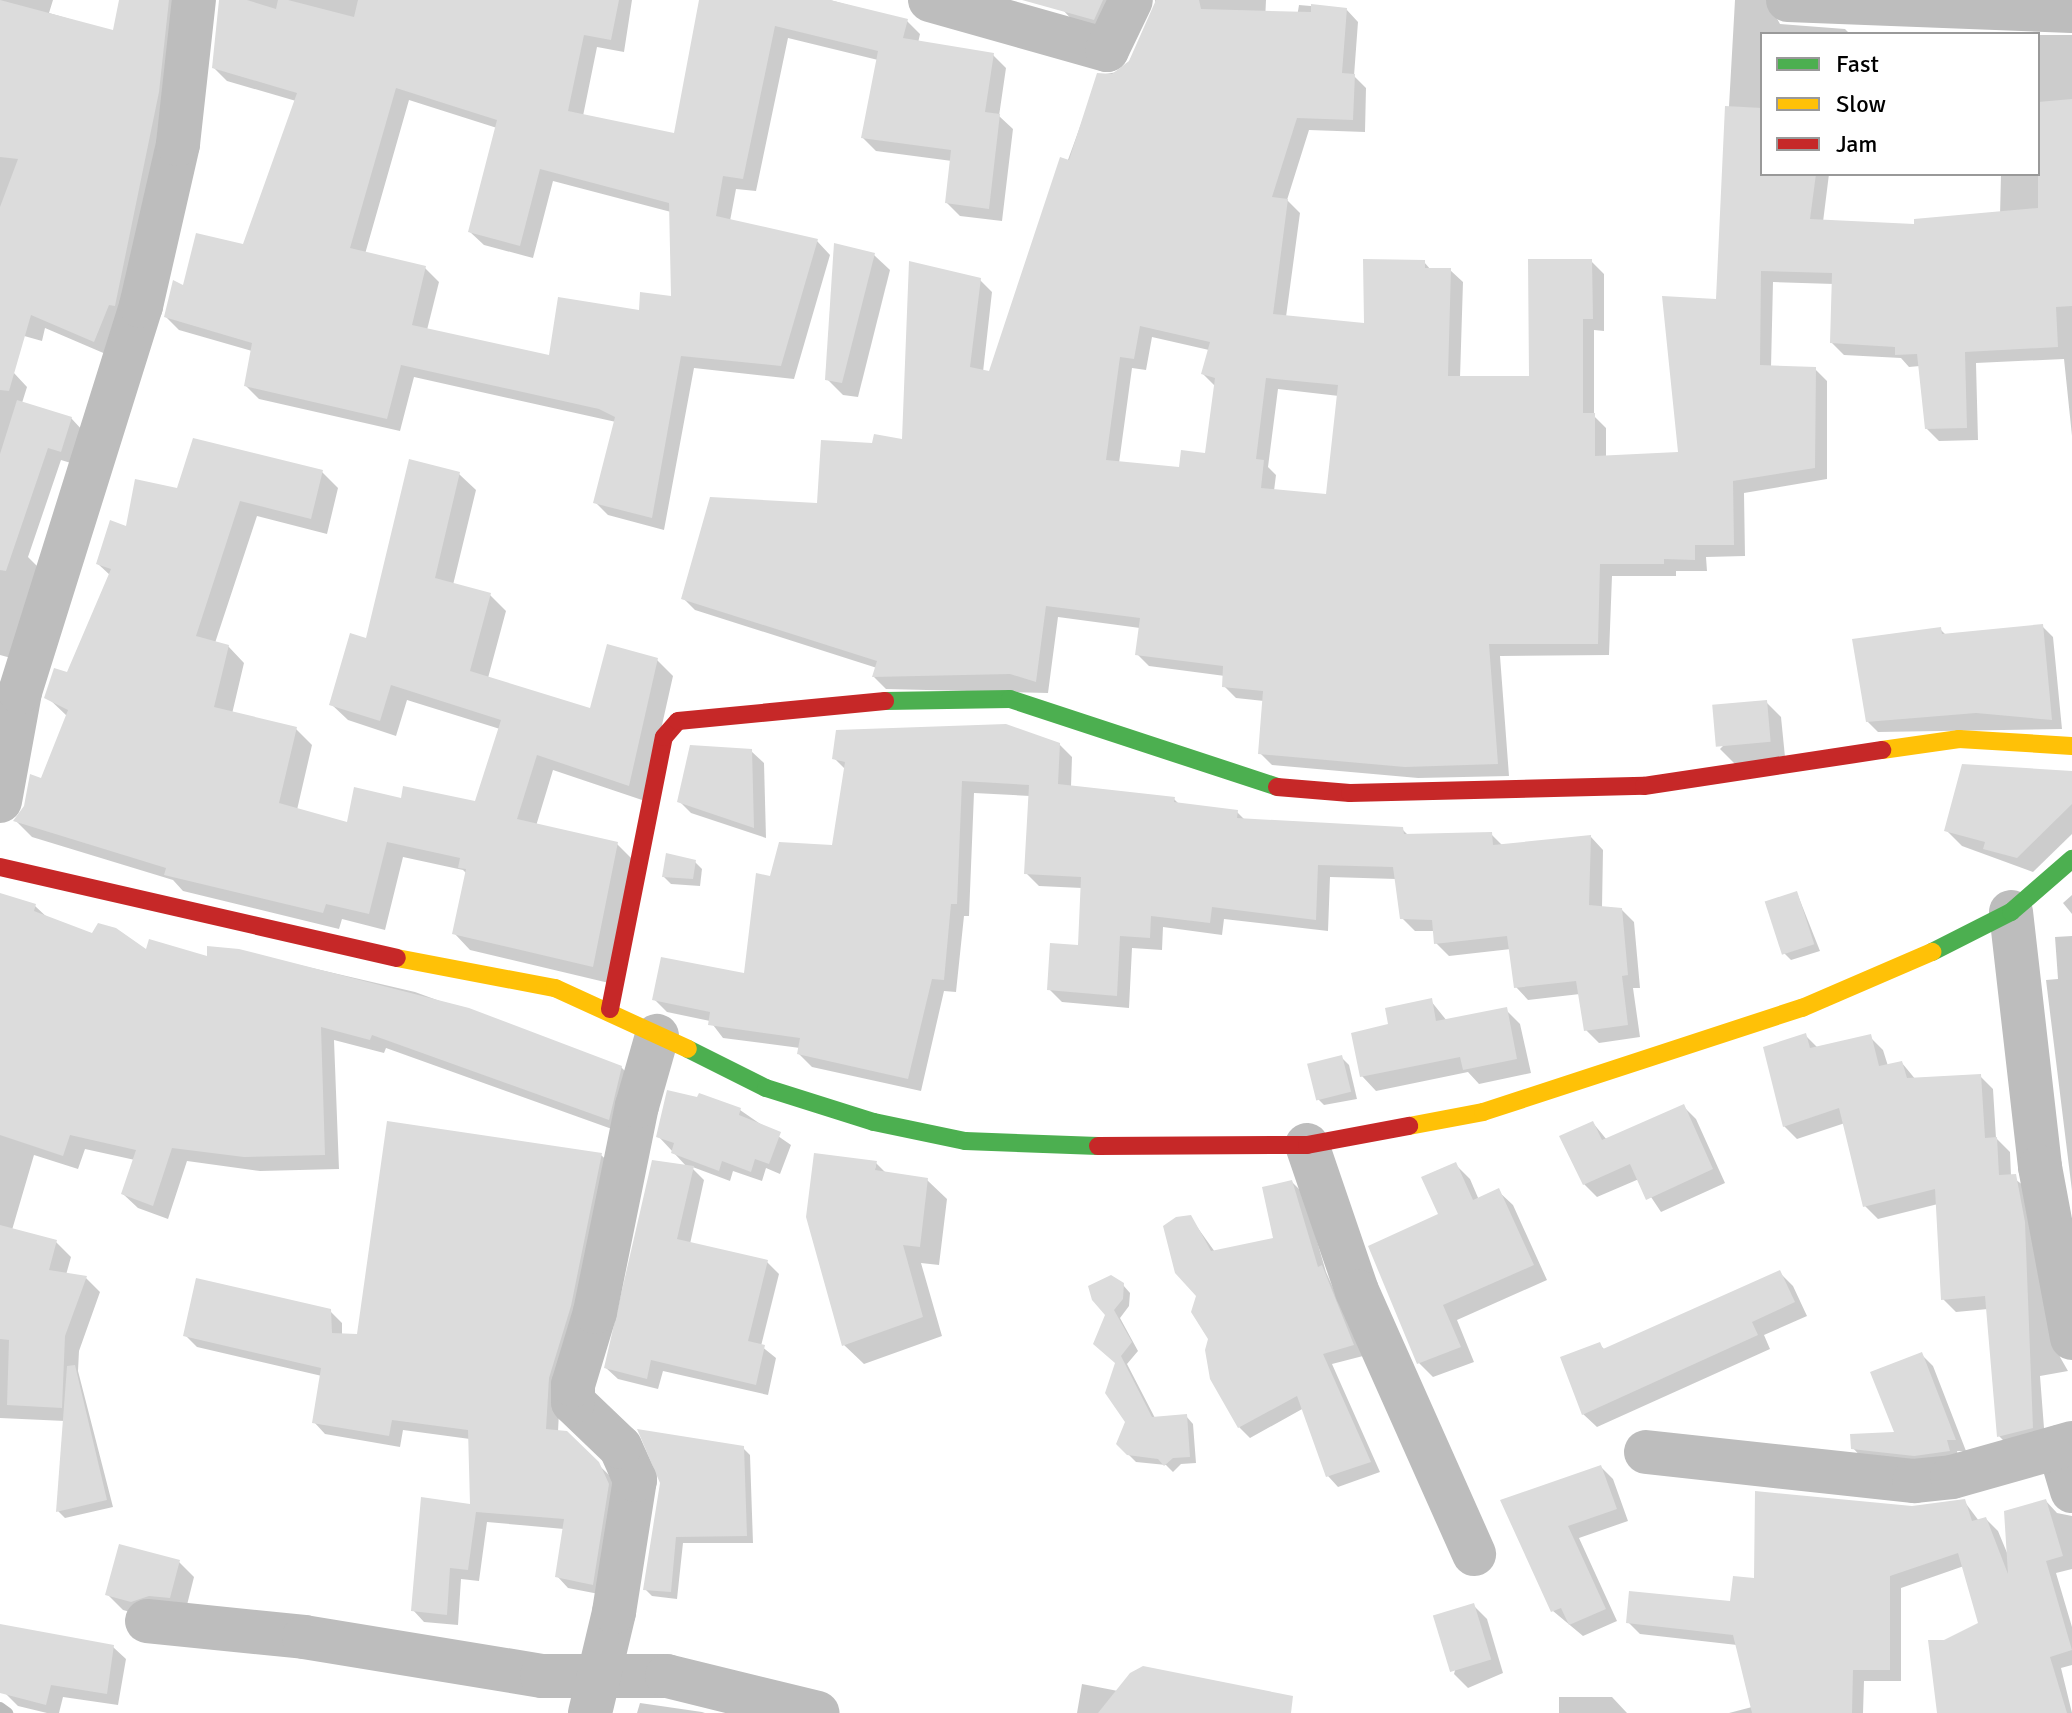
<!DOCTYPE html>
<style>
body{margin:0}
#map{position:relative;width:2072px;height:1713px;overflow:hidden;background:#fff;font-family:Signika,sans-serif}
div>[style]{position:absolute}
[style*='--x']{left:calc(var(--x)*1px);top:calc(var(--y)*1px);width:calc(var(--w)*1px);rotate:calc(var(--a)*1deg)}
.shadow>*{inset:0;background:#0003}
.stream>*{height:12px;margin:-6px;padding:0 6px;transform-origin:6px;border-radius:6px;background:#bbb}
.building>*{inset:0;background:#dcdcdc;transform-origin:0 0}
.street>*{height:44px;margin:-22px;padding:0 22px;transform-origin:22px;border-radius:22px;background:#bdbdbd}
.fast>*{height:18px;margin:-9px;padding:0 9px;transform-origin:9px;border-radius:9px;background:#4caf50}
.slow>*{height:18px;margin:-9px;padding:0 9px;transform-origin:9px;border-radius:9px;background:#ffc107}
.jam>*{height:18px;margin:-9px;padding:0 9px;transform-origin:9px;border-radius:9px;background:#c62828}
span{translate:-50% -50%;white-space:nowrap;text-align:center;line-height:1.15;-webkit-text-stroke:8px #fff;paint-order:stroke}
.legend{position:absolute;left:1760px;top:32px;width:280px;height:144px;box-sizing:border-box;background:#fff;border:2px solid #999;margin:0;padding:10px 14px;list-style:none;font-size:24px;color:#000}
.legend li{display:flex;align-items:center;gap:16px;height:40px}
.legend b{width:40px;border:2px solid #999}
</style>
<div id="map">
<div class="shadow">
<i style="clip-path:polygon(0 0,53px 0,49px 13px,114px 32px,121px 0,183px 0,172px 107px,108px 355px,45px 328px,42px 341px,10px 332px,0 322px)"></i>
<i style="clip-path:polygon(evenodd,225px 0,632px 0,624px 52px,597px 47px,583px 116px,676px 136px,701px 0,830px 0,907px 21px,920px 34px,918px 43px,993px 55px,1006px 68px,999px 116px,1013px 129px,1002px 221px,960px 216px,947px 203px,952px 161px,876px 151px,863px 138px,878px 60px,788px 38px,756px 191px,736px 189px,730px 221px,817px 241px,830px 255px,794px 379px,694px 368px,664px 530px,608px 515px,595px 502px,616px 422px,414px 377px,400px 431px,259px 399px,246px 386px,252px 351px,179px 330px,166px 317px,185px 287px,244px 246px,296px 101px,227px 81px,214px 68px,225px 0,409px 100px,497px 128px,470px 232px,484px 245px,533px 258px,553px 181px,671px 212px,673px 298px,551px 357px,427px 330px,439px 282px,425px 268px,365px 254px,409px 100px)"></i>
<i style="clip-path:polygon(1065px 0,1122px 0,1106px 31px,1075px 23px,1063px 10px)"></i>
<i style="clip-path:polygon(evenodd,1155px 0,1266px 0,1263px 68px,1288px 70px,1299px 5px,1346px 9px,1358px 22px,1354px 76px,1366px 88px,1365px 132px,1309px 130px,1287px 200px,1300px 213px,1286px 317px,1366px 325px,1424px 262px,1431px 270px,1450px 270px,1463px 282px,1460px 378px,1531px 378px,1591px 261px,1604px 274px,1604px 331px,1594px 330px,1594px 416px,1606px 428px,1606px 457px,1680px 454px,1718px 301px,1735px 0,1782px 0,1774px 13px,1780px 24px,1845px 29px,1850px 34px,1762px 34px,1762px 174px,1829px 174px,1823px 222px,1916px 226px,2000px 215px,2001px 174px,2038px 174px,2038px 35px,2072px 35px,2072px 436px,2064px 359px,1976px 363px,1978px 440px,1939px 441px,1926px 428px,1920px 366px,1909px 367px,1901px 358px,1844px 355px,1832px 343px,1834px 284px,1773px 282px,1771px 368px,1815px 369px,1827px 381px,1827px 479px,1744px 493px,1745px 556px,1706px 557px,1707px 571px,1676px 571px,1676px 576px,1612px 576px,1609px 655px,1500px 656px,1509px 776px,1418px 778px,1272px 765px,1260px 753px,1264px 701px,1236px 698px,1224px 686px,1225px 676px,1149px 666px,1137px 654px,1140px 628px,1058px 617px,1048px 693px,886px 689px,874px 677px,877px 668px,695px 610px,683px 598px,819px 505px,874px 446px,904px 442px,980px 280px,992px 292px,983px 372px,990px 373px,1099px 75px,1124px 71px,1156px 11px,1155px 0,1152px 337px,1209px 350px,1203px 374px,1216px 387px,1207px 455px,1180px 469px,1119px 463px,1132px 368px,1146px 370px,1152px 337px,1155px 0,1278px 389px,1339px 396px,1328px 496px,1274px 491px,1276px 475px,1268px 467px,1278px 389px)"></i>
<i style="clip-path:polygon(874px 255px,890px 270px,858px 397px,843px 395px,827px 379px)"></i>
<i style="clip-path:polygon(0 372px,14px 373px,27px 387px,22px 403px,71px 418px,84px 432px,74px 464px,61px 460px,28px 557px,37px 566px,11px 658px,0 655px)"></i>
<i style="clip-path:polygon(322px 472px,338px 488px,327px 534px,257px 516px,215px 643px,228px 646px,244px 663px,232px 714px,296px 729px,312px 745px,297px 810px,348px 825px,402px 800px,477px 803px,500px 729px,407px 700px,396px 736px,348px 720px,331px 704px,459px 474px,476px 490px,453px 585px,490px 595px,506px 611px,488px 678px,591px 710px,657px 660px,673px 676px,645px 801px,553px 770px,536px 826px,617px 844px,633px 860px,609px 983px,470px 950px,454px 933px,467px 874px,463px 870px,403px 857px,385px 930px,342px 919px,339px 929px,183px 891px,173px 880px,32px 837px,16px 821px,42px 780px,67px 716px,47px 697px,68px 674px,111px 576px,98px 564px,128px 528px,178px 490px)"></i>
<i style="clip-path:polygon(2042px 626px,2053px 637px,2062px 729px,1878px 732px,1867px 721px,1940px 629px,1947px 636px)"></i>
<i style="clip-path:polygon(1766px 702px,1781px 717px,1785px 757px,1735px 764px,1720px 749px)"></i>
<i style="clip-path:polygon(1059px 744px,1072px 757px,1071px 787px,1174px 799px,1180px 805px,1237px 812px,1246px 821px,1402px 829px,1409px 836px,1491px 834px,1503px 846px,1591px 837px,1603px 850px,1602px 908px,1621px 909px,1634px 922px,1640px 988px,1633px 988px,1640px 1037px,1599px 1043px,1586px 1030px,1580px 994px,1528px 1000px,1516px 987px,1511px 949px,1449px 956px,1436px 943px,1435px 931px,1415px 931px,1402px 918px,1396px 879px,1330px 877px,1328px 931px,1224px 919px,1222px 935px,1163px 927px,1162px 950px,1132px 948px,1129px 1008px,1062px 1002px,1049px 989px,1080px 947px,1082px 888px,1039px 886px,1026px 873px,1030px 796px,974px 793px,969px 916px,964px 916px,956px 992px,944px 991px,921px 1091px,812px 1067px,799px 1054px,800px 1048px,723px 1038px,710px 1021px,667px 1012px,655px 1000px,745px 975px,771px 879px,833px 847px,846px 770px,834px 758px)"></i>
<i style="clip-path:polygon(751px 751px,764px 763px,766px 838px,691px 813px,679px 801px)"></i>
<i style="clip-path:polygon(2072px 772px,2072px 834px,2033px 872px,1962px 846px,1946px 830px)"></i>
<i style="clip-path:polygon(695px 862px,702px 869px,700px 886px,671px 884px,664px 877px)"></i>
<i style="clip-path:polygon(1797px 893px,1820px 951px,1791px 960px,1784px 953px)"></i>
<i style="clip-path:polygon(2072px 895px,2072px 914px,2063px 903px)"></i>
<i style="clip-path:polygon(0 896px,35px 906px,49px 919px,147px 952px,208px 959px,239px 951px,415px 992px,621px 1067px,636px 1082px,623px 1133px,386px 1048px,384px 1053px,334px 1040px,339px 1169px,260px 1171px,187px 1161px,168px 1219px,138px 1208px,123px 1194px,135px 1160px,85px 1149px,78px 1169px,34px 1155px,12px 1230px,56px 1242px,71px 1257px,66px 1275px,86px 1278px,100px 1292px,79px 1351px,78px 1371px,113px 1507px,65px 1518px,58px 1511px,65px 1421px,0 1418px)"></i>
<i style="clip-path:polygon(2072px 936px,2072px 1191px,2046px 980px,2058px 979px,2055px 937px)"></i>
<i style="clip-path:polygon(1431px 1001px,1447px 1021px,1506px 1010px,1520px 1024px,1531px 1073px,1479px 1084px,1468px 1072px,1376px 1091px,1362px 1076px,1390px 1026px)"></i>
<i style="clip-path:polygon(1805px 1035px,1818px 1048px,1870px 1037px,1883px 1050px,1888px 1066px,1902px 1063px,1916px 1080px,1980px 1076px,1993px 1089px,1996px 1138px,2010px 1152px,2011px 1176px,2028px 1189px,2060px 1357px,2068px 1371px,2040px 1376px,2045px 1441px,2012px 1449px,1999px 1436px,1988px 1309px,1956px 1312px,1943px 1299px,1938px 1204px,1878px 1219px,1865px 1206px,1845px 1123px,1797px 1139px,1784px 1126px)"></i>
<i style="clip-path:polygon(1342px 1058px,1349px 1065px,1357px 1099px,1324px 1105px,1317px 1098px)"></i>
<i style="clip-path:polygon(699px 1099px,740px 1110px,791px 1145px,780px 1174px,766px 1168px,762px 1181px,733px 1171px,730px 1181px,690px 1166px,704px 1180px,690px 1244px,767px 1262px,779px 1274px,761px 1346px,776px 1358px,768px 1395px,663px 1371px,658px 1389px,618px 1379px,606px 1368px,688px 1168px,658px 1136px)"></i>
<i style="clip-path:polygon(1683px 1106px,1696px 1119px,1725px 1183px,1661px 1212px,1639px 1179px,1597px 1197px,1584px 1184px,1593px 1123px,1607px 1140px)"></i>
<i style="clip-path:polygon(601px 1155px,613px 1166px,560px 1391px,558px 1432px,566px 1433px,610px 1476px,620px 1497px,604px 1595px,568px 1588px,557px 1576px,564px 1529px,487px 1522px,479px 1581px,461px 1579px,458px 1625px,424px 1622px,413px 1610px,472px 1506px,470px 1439px,403px 1430px,400px 1447px,325px 1434px,314px 1422px,322px 1376px,197px 1347px,185px 1335px,330px 1311px,342px 1323px,342px 1335px,358px 1336px)"></i>
<i style="clip-path:polygon(876px 1163px,887px 1174px,927px 1180px,947px 1199px,939px 1265px,921px 1263px,942px 1336px,864px 1364px,844px 1345px)"></i>
<i style="clip-path:polygon(1455px 1164px,1470px 1179px,1479px 1200px,1498px 1191px,1513px 1205px,1547px 1280px,1457px 1320px,1474px 1362px,1433px 1377px,1419px 1363px,1441px 1215px)"></i>
<i style="clip-path:polygon(1292px 1182px,1303px 1193px,1326px 1272px,1363px 1356px,1332px 1364px,1380px 1472px,1338px 1487px,1328px 1476px,1304px 1408px,1250px 1438px,1239px 1427px,1198px 1296px,1190px 1217px,1215px 1252px,1275px 1240px)"></i>
<i style="clip-path:polygon(1779px 1272px,1793px 1286px,1807px 1316px,1764px 1335px,1770px 1349px,1597px 1427px,1583px 1414px,1600px 1345px,1605px 1350px)"></i>
<i style="clip-path:polygon(1123px 1285px,1130px 1293px,1129px 1306px,1120px 1318px,1138px 1351px,1127px 1364px,1155px 1418px,1186px 1416px,1193px 1424px,1196px 1463px,1181px 1464px,1173px 1472px,1166px 1465px,1136px 1462px,1118px 1444px,1127px 1422px,1117px 1363px,1095px 1343px)"></i>
<i style="clip-path:polygon(1922px 1355px,1933px 1366px,1966px 1451px,1957px 1451px,1960px 1462px,1864px 1460px,1853px 1448px,1897px 1434px)"></i>
<i style="clip-path:polygon(743px 1448px,750px 1455px,753px 1543px,683px 1543px,677px 1599px,652px 1596px,645px 1589px,662px 1483px)"></i>
<i style="clip-path:polygon(1601px 1467px,1613px 1479px,1628px 1521px,1579px 1538px,1617px 1621px,1583px 1636px,1553px 1611px,1503px 1501px)"></i>
<i style="clip-path:polygon(1964px 1501px,1979px 1521px,1986px 1519px,1998px 1531px,2010px 1560px,2046px 1501px,2057px 1513px,2072px 1516px,2072px 1569px,2056px 1573px,2072px 1627px,2072px 1665px,2061px 1668px,2072px 1713px,1939px 1713px,1944px 1642px,1981px 1624px,1964px 1566px,1901px 1588px,1901px 1681px,1864px 1681px,1863px 1713px,1729px 1713px,1752px 1707px,1737px 1645px,1640px 1634px,1628px 1622px,1732px 1604px,1756px 1580px,1912px 1508px)"></i>
<i style="clip-path:polygon(179px 1562px,194px 1577px,185px 1613px,148px 1617px,123px 1610px,108px 1595px)"></i>
<i style="clip-path:polygon(1473px 1605px,1487px 1619px,1503px 1673px,1468px 1688px,1454px 1674px)"></i>
<i style="clip-path:polygon(113px 1647px,126px 1659px,118px 1705px,63px 1697px,59px 1713px,47px 1713px,18px 1706px,6px 1694px)"></i>
<i style="clip-path:polygon(1082px 1684px,1118px 1691px,1273px 1713px,1077px 1713px)"></i>
<i style="clip-path:polygon(1559px 1697px,1612px 1697px,1627px 1713px,1559px 1713px)"></i>
<i style="clip-path:polygon(640px 1703px,702px 1712px,705px 1713px,637px 1713px)"></i>
</div>
<div class="stream">
<i style="--x:0;--y:1708;--w:9;--a:36"></i>
</div>
<div class="building">
<i style="clip-path:polygon(0 0,113px 30px,119px 0,169px 0,159px 92px,115px 306px,109px 305px,94px 342px,31px 315px,9px 391px,0 390px,0 207px,18px 159px,0 157px)"></i>
<i style="clip-path:polygon(evenodd,219px 0,247px 0,276px 9px,278px 0,288px 0,354px 17px,358px 0,619px 0,611px 40px,584px 35px,568px 111px,674px 133px,699px 0,830px 0,908px 19px,903px 38px,994px 53px,985px 112px,1000px 114px,989px 209px,945px 203px,951px 150px,861px 138px,878px 51px,775px 26px,743px 179px,723px 176px,716px 216px,818px 239px,781px 366px,681px 356px,652px 518px,593px 503px,615px 417px,599px 409px,401px 365px,387px 419px,244px 386px,252px 343px,164px 317px,173px 280px,183px 285px,196px 233px,243px 244px,297px 93px,212px 68px,219px 0,396px 88px,497px 120px,468px 232px,520px 246px,540px 169px,669px 203px,671px 296px,640px 292px,639px 310px,558px 297px,549px 355px,412px 325px,426px 266px,350px 248px,396px 88px)"></i>
<i style="clip-path:polygon(1022px 0,1103px 0,1094px 20px)"></i>
<i style="clip-path:polygon(evenodd,1156px 0,1199px 0,1201px 9px,1311px 12px,1311px 4px,1347px 8px,1342px 73px,1355px 74px,1353px 120px,1297px 118px,1272px 197px,1288px 199px,1273px 314px,1364px 323px,1363px 259px,1425px 260px,1425px 268px,1451px 268px,1448px 376px,1529px 376px,1528px 259px,1592px 259px,1593px 319px,1583px 319px,1583px 413px,1595px 413px,1595px 456px,1678px 452px,1662px 296px,1716px 299px,1725px 106px,1762px 108px,1762px 174px,1816px 174px,1810px 219px,1914px 224px,1914px 219px,2038px 208px,2038px 102px,2072px 99px,2072px 306px,2056px 307px,2058px 347px,1965px 352px,1967px 428px,1925px 429px,1917px 354px,1895px 355px,1895px 347px,1830px 343px,1832px 273px,1761px 271px,1760px 365px,1816px 367px,1815px 468px,1733px 481px,1734px 545px,1695px 545px,1695px 560px,1664px 559px,1664px 564px,1600px 564px,1598px 644px,1489px 644px,1498px 764px,1405px 767px,1258px 754px,1263px 691px,1222px 687px,1223px 666px,1135px 655px,1140px 618px,1046px 606px,1036px 682px,1010px 674px,872px 677px,877px 661px,681px 599px,710px 497px,817px 503px,821px 440px,872px 443px,874px 434px,902px 439px,909px 261px,981px 278px,970px 367px,989px 371px,1060px 157px,1069px 160px,1097px 73px,1112px 74px,1129px 61px,1156px 0,1140px 326px,1210px 342px,1201px 374px,1215px 378px,1205px 453px,1181px 450px,1179px 467px,1106px 460px,1120px 357px,1134px 359px,1140px 326px,1156px 0,1266px 378px,1338px 385px,1326px 494px,1261px 488px,1264px 460px,1256px 459px,1266px 378px)"></i>
<i style="clip-path:polygon(834px 243px,875px 253px,842px 383px,825px 380px)"></i>
<i style="clip-path:polygon(17px 400px,72px 417px,61px 452px,48px 448px,6px 571px,0 570px,0 454px)"></i>
<i style="clip-path:polygon(193px 438px,323px 470px,311px 519px,240px 501px,196px 636px,229px 645px,214px 707px,297px 727px,279px 803px,347px 822px,354px 787px,401px 798px,403px 786px,475px 801px,501px 720px,391px 685px,380px 721px,329px 705px,350px 633px,366px 638px,409px 459px,460px 472px,435px 578px,491px 593px,470px 671px,590px 708px,607px 644px,658px 658px,629px 786px,537px 755px,517px 819px,618px 842px,593px 967px,452px 934px,466px 869px,458px 868px,460px 858px,387px 842px,369px 914px,326px 904px,323px 913px,164px 875px,166px 868px,13px 821px,24px 806px,30px 774px,41px 778px,68px 710px,44px 698px,54px 668px,67px 672px,111px 569px,96px 564px,110px 520px,126px 526px,135px 479px,177px 488px)"></i>
<i style="clip-path:polygon(2043px 624px,2052px 720px,1976px 713px,1866px 722px,1852px 639px,1941px 627px,1942px 634px)"></i>
<i style="left:1767px;top:700px;width:42px;height:55px;rotate:85deg"></i>
<i style="clip-path:polygon(1006px 724px,1060px 743px,1058px 784px,1175px 797px,1174px 802px,1238px 810px,1237px 818px,1403px 827px,1404px 834px,1492px 832px,1493px 845px,1591px 835px,1589px 905px,1622px 908px,1628px 975px,1622px 976px,1628px 1025px,1584px 1031px,1576px 981px,1514px 988px,1507px 936px,1434px 944px,1432px 920px,1400px 919px,1393px 867px,1318px 865px,1316px 920px,1212px 907px,1210px 923px,1151px 916px,1150px 938px,1120px 936px,1117px 996px,1047px 990px,1050px 943px,1078px 945px,1081px 877px,1024px 874px,1029px 785px,962px 781px,957px 904px,951px 904px,944px 980px,932px 979px,908px 1079px,797px 1054px,800px 1038px,708px 1025px,710px 1012px,652px 1000px,661px 957px,744px 973px,756px 873px,770px 876px,779px 842px,832px 845px,845px 762px,832px 759px,836px 730px)"></i>
<i style="clip-path:polygon(690px 745px,752px 749px,754px 828px,677px 802px)"></i>
<i style="clip-path:polygon(1962px 764px,2072px 771px,2072px 804px,2017px 858px,1983px 849px,1985px 842px,1944px 831px)"></i>
<i style="clip-path:polygon(666px 853px,696px 860px,693px 879px,662px 877px)"></i>
<i style="left:1797px;top:891px;width:56px;height:34px;rotate:72deg"></i>
<i style="clip-path:polygon(0 893px,36px 904px,34px 911px,92px 933px,98px 923px,116px 928px,146px 949px,149px 939px,207px 956px,207px 946px,239px 949px,469px 1008px,622px 1066px,609px 1120px,372px 1035px,370px 1040px,321px 1027px,325px 1155px,244px 1157px,172px 1148px,153px 1206px,121px 1194px,136px 1150px,70px 1135px,63px 1156px,0 1135px)"></i>
<i style="clip-path:polygon(1432px 998px,1436px 1021px,1507px 1007px,1517px 1059px,1463px 1070px,1460px 1057px,1360px 1077px,1351px 1033px,1388px 1024px,1385px 1008px)"></i>
<i style="clip-path:polygon(1806px 1033px,1810px 1048px,1871px 1034px,1879px 1066px,1902px 1061px,1907px 1078px,1981px 1074px,1985px 1138px,1997px 1137px,1999px 1175px,2016px 1174px,2025px 1222px,2033px 1428px,1997px 1437px,1985px 1296px,1941px 1300px,1935px 1189px,1863px 1207px,1839px 1108px,1783px 1127px,1763px 1047px)"></i>
<i style="left:1342px;top:1055px;width:38px;height:36px;rotate:76deg"></i>
<i style="clip-path:polygon(667px 1090px,697px 1097px,699px 1093px,741px 1108px,739px 1115px,781px 1132px,769px 1164px,755px 1159px,751px 1172px,722px 1161px,719px 1171px,671px 1153px,674px 1143px,656px 1137px)"></i>
<i style="clip-path:polygon(1684px 1104px,1713px 1169px,1646px 1200px,1630px 1164px,1583px 1185px,1559px 1136px,1593px 1121px,1602px 1140px)"></i>
<i style="clip-path:polygon(387px 1121px,602px 1153px,571px 1306px,549px 1378px,546px 1429px,567px 1431px,599px 1462px,609px 1484px,593px 1585px,555px 1577px,564px 1519px,476px 1512px,468px 1570px,450px 1568px,447px 1615px,411px 1611px,421px 1497px,470px 1504px,468px 1430px,392px 1420px,389px 1436px,312px 1423px,321px 1368px,183px 1336px,196px 1278px,331px 1309px,332px 1333px,357px 1334px)"></i>
<i style="clip-path:polygon(814px 1153px,877px 1161px,875px 1170px,928px 1178px,920px 1247px,903px 1245px,923px 1317px,842px 1346px,806px 1217px)"></i>
<i style="clip-path:polygon(652px 1160px,694px 1166px,677px 1239px,768px 1260px,748px 1341px,765px 1345px,756px 1385px,651px 1360px,647px 1379px,604px 1368px)"></i>
<i style="clip-path:polygon(1456px 1162px,1473px 1200px,1499px 1188px,1534px 1265px,1443px 1305px,1461px 1347px,1417px 1364px,1368px 1246px,1438px 1214px,1421px 1177px)"></i>
<i style="clip-path:polygon(1292px 1180px,1318px 1267px,1322px 1265px,1354px 1345px,1323px 1354px,1371px 1462px,1326px 1477px,1297px 1396px,1238px 1428px,1210px 1379px,1205px 1350px,1208px 1339px,1191px 1312px,1196px 1296px,1175px 1273px,1163px 1226px,1176px 1217px,1191px 1215px,1211px 1251px,1273px 1238px,1262px 1187px)"></i>
<i style="clip-path:polygon(0 1225px,57px 1240px,49px 1270px,87px 1276px,65px 1336px,62px 1408px,7px 1405px,9px 1340px,0 1339px)"></i>
<i style="clip-path:polygon(1780px 1270px,1795px 1302px,1752px 1322px,1758px 1335px,1582px 1415px,1560px 1357px,1600px 1342px,1603px 1349px)"></i>
<i style="clip-path:polygon(1111px 1275px,1124px 1283px,1123px 1299px,1114px 1310px,1132px 1342px,1121px 1356px,1152px 1417px,1187px 1414px,1190px 1457px,1173px 1458px,1164px 1466px,1158px 1459px,1127px 1455px,1116px 1444px,1125px 1422px,1105px 1393px,1115px 1363px,1093px 1344px,1105px 1315px,1092px 1300px,1088px 1286px)"></i>
<i style="clip-path:polygon(1922px 1352px,1956px 1440px,1947px 1440px,1950px 1451px,1914px 1456px,1851px 1449px,1850px 1434px,1894px 1432px,1870px 1372px)"></i>
<i style="clip-path:polygon(75px 1365px,107px 1500px,56px 1512px,67px 1366px)"></i>
<i style="clip-path:polygon(637px 1429px,744px 1446px,747px 1536px,676px 1537px,671px 1592px,643px 1590px,660px 1483px)"></i>
<i style="clip-path:polygon(1601px 1465px,1617px 1509px,1568px 1526px,1606px 1609px,1569px 1625px,1561px 1608px,1551px 1612px,1500px 1500px)"></i>
<i style="clip-path:polygon(1755px 1491px,1912px 1506px,1965px 1499px,1972px 1521px,1986px 1517px,2008px 1574px,2004px 1511px,2046px 1499px,2063px 1556px,2046px 1561px,2072px 1650px,2050px 1657px,2067px 1713px,1937px 1713px,1928px 1640px,1944px 1640px,1978px 1623px,1958px 1553px,1890px 1576px,1890px 1670px,1853px 1670px,1852px 1713px,1752px 1713px,1733px 1635px,1626px 1623px,1629px 1591px,1730px 1601px,1733px 1576px,1754px 1578px)"></i>
<i style="clip-path:polygon(119px 1544px,180px 1560px,170px 1598px,149px 1596px,131px 1602px,105px 1595px)"></i>
<i style="left:1474px;top:1603px;width:59px;height:43px;rotate:73deg"></i>
<i style="clip-path:polygon(0 1624px,114px 1645px,107px 1694px,51px 1685px,46px 1705px,0 1693px)"></i>
<i style="clip-path:polygon(1143px 1666px,1293px 1696px,1291px 1713px,1098px 1713px,1130px 1673px)"></i>
</div>
<div class="street">
<i style="--x:930;--y:0;--w:184;--a:15.8"></i>
<i style="--x:1107;--y:50;--w:55;--a:-64.4"></i>
<i style="--x:1788;--y:0;--w:284;--a:2.2"></i>
<i style="--x:0;--y:801;--w:111;--a:-79.6"></i>
<i style="--x:20;--y:692;--w:405;--a:-72.6"></i>
<i style="--x:141;--y:306;--w:166;--a:-77.1"></i>
<i style="--x:178;--y:144;--w:145;--a:-83.7"></i>
<i style="--x:2011;--y:912;--w:257;--a:83.5"></i>
<i style="--x:2040;--y:1167;--w:174;--a:79.4"></i>
<i style="--x:1307;--y:1145;--w:154;--a:71.1"></i>
<i style="--x:1357;--y:1291;--w:288;--a:66"></i>
<i style="--x:2059;--y:1447;--w:46;--a:73.5"></i>
<i style="--x:1646;--y:1452;--w:270;--a:6.2"></i>
<i style="--x:1914;--y:1481;--w:38;--a:-6"></i>
<i style="--x:1952;--y:1477;--w:125;--a:-15.8"></i>
<i style="--x:147;--y:1621;--w:158;--a:5.8"></i>
<i style="--x:304;--y:1637;--w:241;--a:9.3"></i>
<i style="--x:542;--y:1676;--w:125;--a:0"></i>
<i style="--x:667;--y:1676;--w:155;--a:13.8"></i>
<i style="--x:590;--y:1713;--w:104;--a:-76.6"></i>
<i style="--x:614;--y:1612;--w:134;--a:-81"></i>
<i style="--x:635;--y:1480;--w:36;--a:-114"></i>
<i style="--x:620;--y:1447;--w:65;--a:-136.2"></i>
<i style="--x:573;--y:1402;--w:17;--a:-90"></i>
<i style="--x:573;--y:1385;--w:76;--a:-73.2"></i>
<i style="--x:595;--y:1312;--w:210;--a:-78.5"></i>
<i style="--x:637;--y:1106;--w:73;--a:-74.1"></i>
</div>
<div class="fast">
<i style="--x:885;--y:701;--w:125;--a:-0.9"></i>
<i style="--x:1010;--y:699;--w:281;--a:18.2"></i>
<i style="--x:1932;--y:952;--w:89;--a:-26.9"></i>
<i style="--x:2011;--y:912;--w:81;--a:-41"></i>
<i style="--x:688;--y:1049;--w:87;--a:26.6"></i>
<i style="--x:766;--y:1088;--w:113;--a:17.5"></i>
<i style="--x:874;--y:1122;--w:93;--a:11.8"></i>
<i style="--x:965;--y:1141;--w:133;--a:2.2"></i>
</div>
<div class="slow">
<i style="--x:1882;--y:750;--w:78;--a:-8.1"></i>
<i style="--x:1959;--y:739;--w:113;--a:3.5"></i>
<i style="--x:397;--y:958;--w:161;--a:10.8"></i>
<i style="--x:555;--y:988;--w:146;--a:24.6"></i>
<i style="--x:1409;--y:1126;--w:75;--a:-10.7"></i>
<i style="--x:1483;--y:1112;--w:336;--a:-18.1"></i>
<i style="--x:1802;--y:1008;--w:142;--a:-23.3"></i>
</div>
<div class="jam">
<i style="--x:1277;--y:787;--w:73;--a:4.7"></i>
<i style="--x:1350;--y:793;--w:294;--a:-1.4"></i>
<i style="--x:1644;--y:786;--w:241;--a:-8.6"></i>
<i style="--x:0;--y:867;--w:407;--a:12.9"></i>
<i style="--x:610;--y:1009;--w:277;--a:-78.8"></i>
<i style="--x:664;--y:737;--w:21;--a:-49"></i>
<i style="--x:678;--y:721;--w:208;--a:-5.5"></i>
<i style="--x:1098;--y:1146;--w:209;--a:-0.3"></i>
<i style="--x:1307;--y:1145;--w:104;--a:-10.6"></i>
</div>
<ul class="legend">
<li><b style="height:10px;background:#4caf50"></b>Fast</li>
<li><b style="height:10px;background:#ffc107"></b>Slow</li>
<li><b style="height:10px;background:#c62828"></b>Jam</li>
</ul>
</div>
